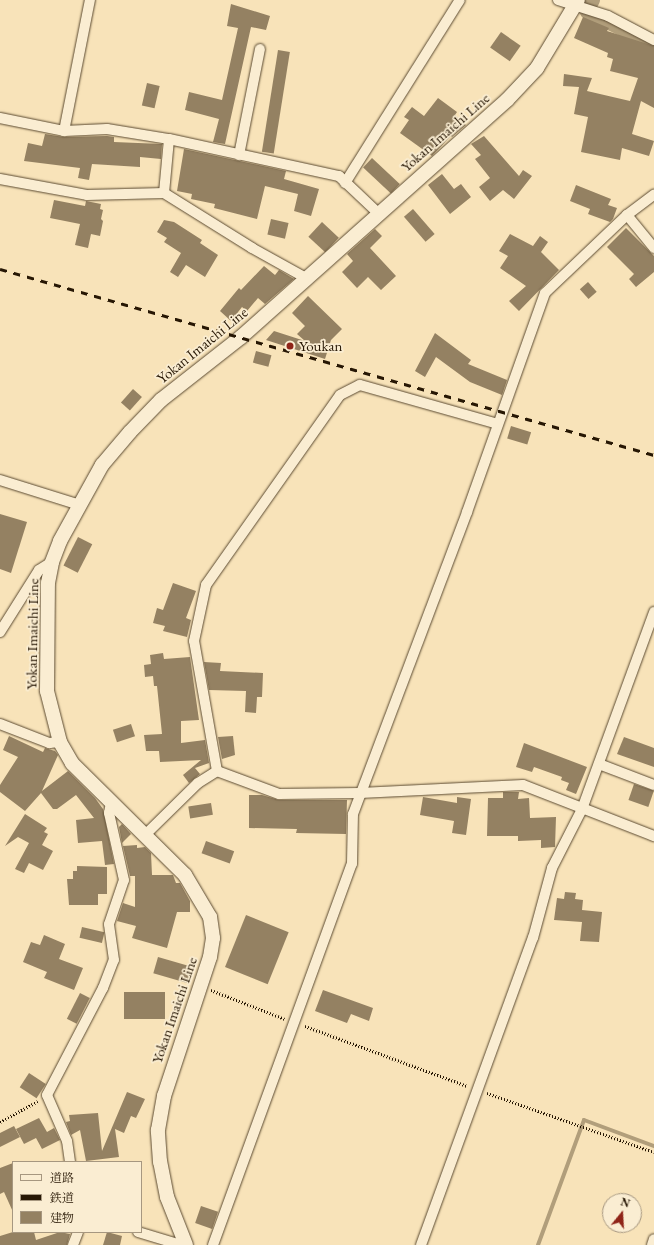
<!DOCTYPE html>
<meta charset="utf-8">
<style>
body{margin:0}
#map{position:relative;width:654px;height:1245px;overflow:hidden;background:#f8e3b9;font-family:"EB Garamond","Noto Serif JP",serif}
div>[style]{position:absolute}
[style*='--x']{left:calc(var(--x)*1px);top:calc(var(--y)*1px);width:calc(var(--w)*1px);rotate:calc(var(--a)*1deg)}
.stream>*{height:4px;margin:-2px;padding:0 2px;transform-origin:2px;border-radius:2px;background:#b19e7b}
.canal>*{height:14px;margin:-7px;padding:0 7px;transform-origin:7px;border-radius:7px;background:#b19e7b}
.building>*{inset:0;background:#948162;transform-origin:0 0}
.path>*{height:2.5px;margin-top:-1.25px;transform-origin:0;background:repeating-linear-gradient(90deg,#271704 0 1px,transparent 0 3px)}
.roads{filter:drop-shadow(0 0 1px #5b4a31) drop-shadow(0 0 1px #5b4a31)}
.minor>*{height:10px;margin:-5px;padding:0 5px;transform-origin:5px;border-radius:5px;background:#faedd2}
.secondary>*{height:14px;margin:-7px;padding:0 7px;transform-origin:7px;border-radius:7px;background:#faedd2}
.rail>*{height:3px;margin-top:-1.5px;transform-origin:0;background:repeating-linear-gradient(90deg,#271704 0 7px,transparent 0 14px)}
.dots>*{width:11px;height:11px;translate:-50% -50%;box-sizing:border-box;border:2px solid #faedd2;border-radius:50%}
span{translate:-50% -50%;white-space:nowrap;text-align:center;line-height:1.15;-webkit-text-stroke:3.5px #faedd2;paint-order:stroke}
.street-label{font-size:15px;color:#271704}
.poi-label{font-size:15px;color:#271704}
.left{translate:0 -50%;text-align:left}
.legend{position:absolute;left:12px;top:1161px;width:130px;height:72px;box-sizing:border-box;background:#faedd2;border:1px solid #a69780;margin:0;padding:5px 7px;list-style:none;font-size:12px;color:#271704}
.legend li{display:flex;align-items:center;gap:8px;height:20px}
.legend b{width:20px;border:1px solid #a69780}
.north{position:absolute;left:602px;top:1193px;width:40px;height:40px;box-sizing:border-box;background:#faedd2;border:1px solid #a69780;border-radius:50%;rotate:18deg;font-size:11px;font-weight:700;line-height:16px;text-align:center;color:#271704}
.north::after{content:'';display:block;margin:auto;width:14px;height:18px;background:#8f2418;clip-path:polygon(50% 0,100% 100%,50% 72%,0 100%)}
</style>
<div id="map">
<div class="stream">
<i style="--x:538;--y:1245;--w:133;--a:-69.8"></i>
<i style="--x:584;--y:1120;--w:75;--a:20.4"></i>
</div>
<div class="canal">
<i style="--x:593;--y:0;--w:13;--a:117"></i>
<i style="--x:587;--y:12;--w:75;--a:26.2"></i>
</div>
<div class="building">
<i style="clip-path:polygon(231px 4px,270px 16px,266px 30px,251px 27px,225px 144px,213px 142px,219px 119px,185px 110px,189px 92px,222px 100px,238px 28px,227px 26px)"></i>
<i style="clip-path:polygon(583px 17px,609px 28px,607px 31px,654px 46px,654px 108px,641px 101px,632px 134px,654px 141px,649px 156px,622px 148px,620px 160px,581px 152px,588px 117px,574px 114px,579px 87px,563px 86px,564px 74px,592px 78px,587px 91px,630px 101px,638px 78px,610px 71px,613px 59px,607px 57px,608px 53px,574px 38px)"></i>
<i style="left:501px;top:32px;width:24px;height:19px;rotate:35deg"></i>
<i style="left:278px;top:50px;width:12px;height:103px;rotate:9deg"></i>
<i style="left:147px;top:83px;width:13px;height:23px;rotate:13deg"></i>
<i style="clip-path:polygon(438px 98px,457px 112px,455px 115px,466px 125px,452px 137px,451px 136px,432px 156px,400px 133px,409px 120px,404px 117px,412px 107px,424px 116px)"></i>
<i style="clip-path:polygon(45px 134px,64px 137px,107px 136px,114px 137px,114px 142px,162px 144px,161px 159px,140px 157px,140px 167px,92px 164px,89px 180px,78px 178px,80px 168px,24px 161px,28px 143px,42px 146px)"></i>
<i style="clip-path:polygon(484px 136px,519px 176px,523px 170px,532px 176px,514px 199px,503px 190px,490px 201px,479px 187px,490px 178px,475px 159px,481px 155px,471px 144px)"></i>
<i style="clip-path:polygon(184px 149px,286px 171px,284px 179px,319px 189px,311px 216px,294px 211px,298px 194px,265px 186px,257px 219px,214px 208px,215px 204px,191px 199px,192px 194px,177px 191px)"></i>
<i style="left:372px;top:158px;width:38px;height:13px;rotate:43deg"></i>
<i style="clip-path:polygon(442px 174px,454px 189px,461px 184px,471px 197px,450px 214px,428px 185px)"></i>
<i style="clip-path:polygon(576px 185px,611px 199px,608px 205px,617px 208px,613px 219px,610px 222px,588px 214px,590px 209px,570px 201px)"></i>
<i style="clip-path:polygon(54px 200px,85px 206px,86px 201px,101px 204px,100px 209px,103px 210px,101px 219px,103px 221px,100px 236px,91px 234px,88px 248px,75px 245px,80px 224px,50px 218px)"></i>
<i style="left:413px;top:209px;width:33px;height:12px;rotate:49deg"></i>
<i style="left:271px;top:219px;width:18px;height:16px;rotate:13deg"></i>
<i style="clip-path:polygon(164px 220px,174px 222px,202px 240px,200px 243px,218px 255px,205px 277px,186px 265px,178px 277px,170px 272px,181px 253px,164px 242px,167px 238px,157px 232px)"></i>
<i style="left:322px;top:222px;width:23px;height:20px;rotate:43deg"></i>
<i style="clip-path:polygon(626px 228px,654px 256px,654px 272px,636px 287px,629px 279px,634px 274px,607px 247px)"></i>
<i style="clip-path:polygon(375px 229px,382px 236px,370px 248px,396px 276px,381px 290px,368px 277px,357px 288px,342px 272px,353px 261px,347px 254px)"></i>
<i style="clip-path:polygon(510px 234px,533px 246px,540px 236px,548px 242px,541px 252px,559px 270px,519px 311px,509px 301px,526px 286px,500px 268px,508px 256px,499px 251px)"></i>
<i style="clip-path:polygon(264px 266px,275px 275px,279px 270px,294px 279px,265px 304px,258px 298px,247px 311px,242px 307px,231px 321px,220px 311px,239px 288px,241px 290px)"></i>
<i style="left:588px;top:282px;width:13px;height:11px;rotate:48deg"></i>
<i style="clip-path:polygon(308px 296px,342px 329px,331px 340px,325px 359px,266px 340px,274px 331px,305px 341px,297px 334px,305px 326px,292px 313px)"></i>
<i style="clip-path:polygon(435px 333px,471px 360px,468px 364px,507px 380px,502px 395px,470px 382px,436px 357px,425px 377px,415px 371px)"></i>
<i style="left:256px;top:351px;width:16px;height:12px;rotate:15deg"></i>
<i style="left:133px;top:389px;width:12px;height:18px;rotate:42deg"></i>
<i style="left:511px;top:426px;width:21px;height:13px;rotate:17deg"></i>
<i style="clip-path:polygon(0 514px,27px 522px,11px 573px,0 569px)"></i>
<i style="left:78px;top:537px;width:16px;height:32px;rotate:27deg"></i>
<i style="clip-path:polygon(173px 583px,196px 591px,186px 618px,191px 620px,187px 637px,163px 631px,165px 626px,153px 623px,157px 608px,163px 610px)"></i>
<i style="clip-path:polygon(163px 653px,164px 659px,190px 657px,199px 720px,181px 721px,181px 743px,205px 740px,209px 763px,195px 768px,200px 774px,189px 783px,183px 775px,201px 760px,160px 762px,159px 751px,146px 751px,144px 735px,162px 734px,157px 686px,154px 686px,153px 676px,145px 677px,144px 665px,151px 664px,150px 655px)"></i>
<i style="clip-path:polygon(204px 662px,221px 663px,220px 671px,263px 673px,262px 697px,257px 697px,256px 713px,245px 712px,246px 691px,209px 690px)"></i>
<i style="left:131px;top:724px;width:13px;height:19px;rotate:72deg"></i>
<i style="clip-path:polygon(9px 736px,43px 752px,45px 748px,55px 751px,58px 755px,42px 791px,68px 771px,95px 798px,103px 809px,114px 864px,105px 865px,102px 841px,78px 843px,76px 820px,94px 818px,76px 795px,57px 809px,53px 809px,41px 793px,25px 811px,0 792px,0 785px,18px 757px,3px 750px)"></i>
<i style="clip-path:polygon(233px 736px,235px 755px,222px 759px,218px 737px)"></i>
<i style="clip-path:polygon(624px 737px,654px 748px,654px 767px,617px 754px)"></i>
<i style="clip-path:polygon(524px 743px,587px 767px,576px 794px,566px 790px,569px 783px,561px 780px,562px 777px,534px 767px,532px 772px,516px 767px)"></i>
<i style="left:634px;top:784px;width:21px;height:17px;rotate:19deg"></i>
<i style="clip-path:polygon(503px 792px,519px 792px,518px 799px,529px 798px,530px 818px,556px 817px,555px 847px,541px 848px,541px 840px,518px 841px,518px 836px,487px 836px,488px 798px,503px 798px)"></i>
<i style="clip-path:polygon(249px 795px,262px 795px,279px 800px,347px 800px,346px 834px,296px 833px,297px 829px,249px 828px)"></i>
<i style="clip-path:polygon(423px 797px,457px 803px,457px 797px,471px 799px,466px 835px,452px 833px,454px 821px,420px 815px)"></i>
<i style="left:211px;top:803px;width:12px;height:23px;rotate:81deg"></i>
<i style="clip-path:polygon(25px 814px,47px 828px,44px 832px,48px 834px,42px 845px,53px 851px,43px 870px,29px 863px,24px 873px,15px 869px,29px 843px,18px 837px,5px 846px)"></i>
<i style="clip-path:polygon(122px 824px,131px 834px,122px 843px,119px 827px)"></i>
<i style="left:206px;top:841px;width:30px;height:13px;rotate:20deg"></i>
<i style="clip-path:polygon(137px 845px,137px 848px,145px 847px,151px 853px,152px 875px,173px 875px,176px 883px,180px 883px,190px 901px,190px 912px,177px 912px,167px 948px,132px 938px,136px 926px,117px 921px,123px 903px,135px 907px,135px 876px,130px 876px,123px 846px)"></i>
<i style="clip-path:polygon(77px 866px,107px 867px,107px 894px,98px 894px,98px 905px,69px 905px,67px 879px,73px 879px,73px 871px,77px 871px)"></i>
<i style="clip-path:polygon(565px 892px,576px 893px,575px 899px,583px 900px,582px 910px,602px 912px,599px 942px,580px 941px,582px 922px,554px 920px,557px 898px,564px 899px)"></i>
<i style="left:246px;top:915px;width:46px;height:56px;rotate:22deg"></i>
<i style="left:82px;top:927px;width:23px;height:11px;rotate:13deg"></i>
<i style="clip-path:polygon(44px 935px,65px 944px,59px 959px,83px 968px,74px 990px,44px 978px,47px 972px,23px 962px,31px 942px,40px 945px)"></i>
<i style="left:158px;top:957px;width:35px;height:17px;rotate:16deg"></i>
<i style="clip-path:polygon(323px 990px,373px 1008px,369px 1021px,351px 1014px,347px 1023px,315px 1011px)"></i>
<i style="left:124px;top:992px;width:41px;height:27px"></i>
<i style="left:80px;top:993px;width:11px;height:29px;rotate:27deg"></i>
<i style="left:29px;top:1073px;width:20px;height:17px;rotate:33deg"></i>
<i style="clip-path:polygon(127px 1092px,145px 1099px,136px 1118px,131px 1116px,124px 1133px,115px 1129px,119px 1157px,86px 1161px,80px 1130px,71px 1135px,66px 1122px,70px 1121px,69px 1115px,98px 1113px,102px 1151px)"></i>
<i style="clip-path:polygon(39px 1118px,47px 1132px,54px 1128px,60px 1140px,42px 1149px,36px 1138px,24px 1144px,16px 1129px)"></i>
<i style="clip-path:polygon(14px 1126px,20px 1137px,0 1147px,0 1133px)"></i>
<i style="clip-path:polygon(13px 1163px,13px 1212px,4px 1192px,0 1194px,0 1168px)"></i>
<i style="left:201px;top:1206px;width:18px;height:18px;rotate:19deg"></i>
<i style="clip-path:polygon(13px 1232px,34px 1232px,36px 1240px,60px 1232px,70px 1234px,67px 1245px,0 1245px,0 1236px)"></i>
<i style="clip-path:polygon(107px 1232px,122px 1236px,120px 1245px,103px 1245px)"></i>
</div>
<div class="path">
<i style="--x:211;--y:990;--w:79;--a:21.4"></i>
<i style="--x:305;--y:1026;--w:173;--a:20.3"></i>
<i style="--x:487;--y:1093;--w:177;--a:19.5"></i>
<i style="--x:0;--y:1122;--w:43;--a:-28.9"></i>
</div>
<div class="roads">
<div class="minor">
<i style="--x:558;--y:0;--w:52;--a:17.7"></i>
<i style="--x:608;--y:16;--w:52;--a:27.6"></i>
<i style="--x:0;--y:118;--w:65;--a:11.5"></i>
<i style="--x:64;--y:131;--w:43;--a:-2.7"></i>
<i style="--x:107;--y:129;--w:63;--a:9.2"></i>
<i style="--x:169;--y:139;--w:174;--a:12.3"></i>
<i style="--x:339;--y:176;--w:54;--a:43.5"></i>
<i style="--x:64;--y:131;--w:134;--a:-78.8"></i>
<i style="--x:239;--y:155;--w:108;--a:-78.8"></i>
<i style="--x:0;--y:179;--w:88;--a:10.4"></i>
<i style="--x:87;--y:195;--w:77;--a:-1.5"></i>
<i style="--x:164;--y:193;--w:104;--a:32"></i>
<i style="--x:252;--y:248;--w:64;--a:29"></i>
<i style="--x:345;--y:183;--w:216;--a:-57.9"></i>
<i style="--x:164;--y:193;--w:54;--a:-84.7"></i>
<i style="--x:627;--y:215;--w:43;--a:50.7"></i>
<i style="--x:0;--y:480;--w:84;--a:17.4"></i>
<i style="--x:0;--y:632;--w:73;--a:-57.8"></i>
<i style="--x:39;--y:570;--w:15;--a:-32"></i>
<i style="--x:0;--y:724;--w:53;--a:21.2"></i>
<i style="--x:49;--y:743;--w:11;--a:-5"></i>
<i style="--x:599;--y:764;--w:59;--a:20.9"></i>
<i style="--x:217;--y:771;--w:132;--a:-100"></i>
<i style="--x:194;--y:641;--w:57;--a:-77.9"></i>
<i style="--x:206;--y:585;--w:232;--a:-54.8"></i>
<i style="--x:340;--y:395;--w:22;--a:-27"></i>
<i style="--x:360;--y:385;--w:143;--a:15.8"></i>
<i style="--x:145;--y:835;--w:74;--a:-44.5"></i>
<i style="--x:198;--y:783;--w:22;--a:-32"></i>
<i style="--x:217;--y:771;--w:66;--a:20.4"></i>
<i style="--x:279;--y:794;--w:81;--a:-0.7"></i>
<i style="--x:360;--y:793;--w:163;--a:-2.8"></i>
<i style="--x:523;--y:785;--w:141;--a:21.3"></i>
<i style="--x:70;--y:1162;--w:21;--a:-98"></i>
<i style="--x:67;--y:1141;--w:50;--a:-113.5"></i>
<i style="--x:47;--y:1095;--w:121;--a:-62.4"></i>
<i style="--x:103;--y:988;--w:30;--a:-69"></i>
<i style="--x:114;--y:960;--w:36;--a:-98"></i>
<i style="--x:109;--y:924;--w:46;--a:-71.2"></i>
<i style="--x:124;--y:880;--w:69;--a:-102.6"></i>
<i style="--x:109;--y:813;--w:10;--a:-79"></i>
<i style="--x:138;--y:1232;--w:45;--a:16.8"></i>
<i style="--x:73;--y:1245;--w:14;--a:-69"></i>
<i style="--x:213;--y:1245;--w:406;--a:-70"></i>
<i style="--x:352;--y:864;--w:50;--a:-88.9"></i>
<i style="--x:353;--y:814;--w:323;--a:-69.3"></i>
<i style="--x:467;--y:512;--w:232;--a:-70.4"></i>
<i style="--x:545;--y:293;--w:113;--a:-43.6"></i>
<i style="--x:627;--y:215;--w:34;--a:-37"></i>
<i style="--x:421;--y:1245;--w:327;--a:-70"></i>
<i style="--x:533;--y:938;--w:73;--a:-74.8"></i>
<i style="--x:552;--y:868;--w:66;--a:-63"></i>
<i style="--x:582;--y:809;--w:210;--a:-69.9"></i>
<i style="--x:652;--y:1245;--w:6;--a:-72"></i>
</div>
<div class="secondary">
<i style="--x:186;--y:1245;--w:52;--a:-111.6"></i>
<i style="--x:167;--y:1197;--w:36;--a:-101"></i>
<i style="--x:160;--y:1162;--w:32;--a:-94"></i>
<i style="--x:158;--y:1130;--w:35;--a:-80"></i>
<i style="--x:164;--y:1096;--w:146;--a:-71.7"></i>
<i style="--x:210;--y:957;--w:19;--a:-81"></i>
<i style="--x:213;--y:938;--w:21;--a:-98"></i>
<i style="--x:210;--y:917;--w:49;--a:-120.8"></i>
<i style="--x:185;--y:875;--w:159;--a:-135.3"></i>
<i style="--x:72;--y:763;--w:24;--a:-120"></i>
<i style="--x:60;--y:742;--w:53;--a:-104.3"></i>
<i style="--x:47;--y:691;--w:108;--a:-89.5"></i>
<i style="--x:48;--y:583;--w:21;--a:-79"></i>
<i style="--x:52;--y:562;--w:22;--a:-69"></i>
<i style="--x:60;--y:541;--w:87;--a:-61.1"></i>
<i style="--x:102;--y:465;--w:43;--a:-49.7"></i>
<i style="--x:130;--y:432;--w:45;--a:-45.9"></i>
<i style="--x:161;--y:400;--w:102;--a:-38.2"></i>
<i style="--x:241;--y:337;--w:356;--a:-41.7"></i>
<i style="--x:507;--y:100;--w:44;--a:-46.8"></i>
<i style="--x:537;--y:68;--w:79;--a:-58.9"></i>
</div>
</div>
<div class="rail">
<i style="--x:0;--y:269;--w:680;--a:15.88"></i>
</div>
<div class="dots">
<i style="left:290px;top:346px;background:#8f2418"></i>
</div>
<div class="street-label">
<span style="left:445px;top:132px;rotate:-41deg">Yokan Imaichi Line</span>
<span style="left:202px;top:345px;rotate:-39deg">Yokan Imaichi Line</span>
<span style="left:32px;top:634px;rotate:-89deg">Yokan Imaichi Line</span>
<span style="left:174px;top:1010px;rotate:-71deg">Yokan Imaichi Line</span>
</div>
<div class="poi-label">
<span class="left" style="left:299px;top:346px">Youkan</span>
</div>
<ul class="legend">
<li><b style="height:5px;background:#faedd2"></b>道路</li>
<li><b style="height:5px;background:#271704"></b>鉄道</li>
<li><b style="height:11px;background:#948162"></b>建物</li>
</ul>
<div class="north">N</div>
</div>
